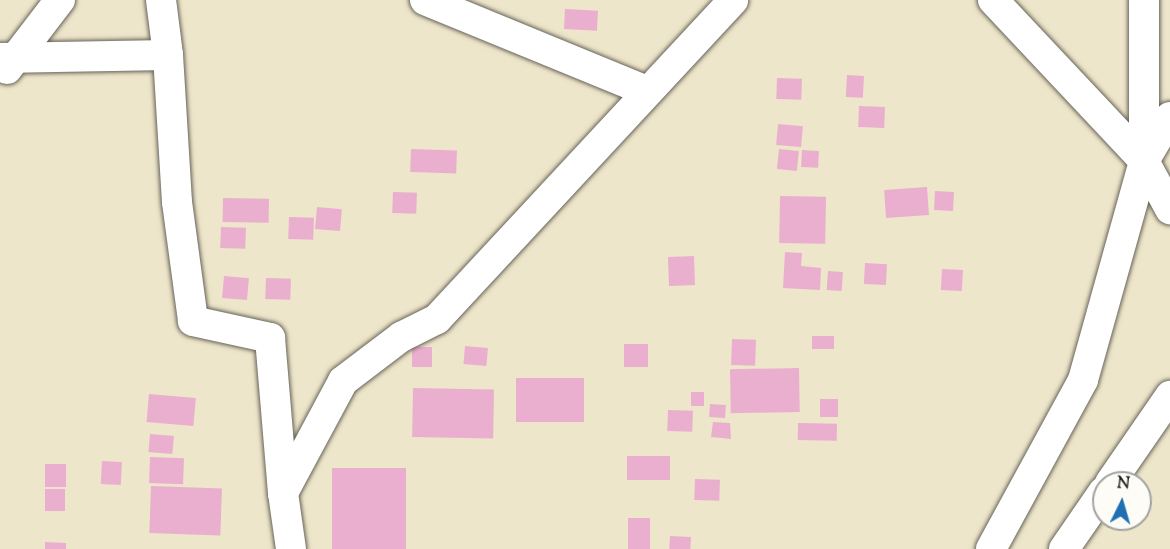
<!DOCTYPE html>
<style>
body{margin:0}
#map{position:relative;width:1170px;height:549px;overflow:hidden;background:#eee6ca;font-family:"Sorts Mill Goudy",serif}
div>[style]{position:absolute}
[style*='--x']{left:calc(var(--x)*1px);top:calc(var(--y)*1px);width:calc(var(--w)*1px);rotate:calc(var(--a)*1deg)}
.building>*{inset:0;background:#eaafcf;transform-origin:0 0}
.roads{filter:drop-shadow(0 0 2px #666359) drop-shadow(0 0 2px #666359)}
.minor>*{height:30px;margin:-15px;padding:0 15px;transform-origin:15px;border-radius:15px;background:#fff}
span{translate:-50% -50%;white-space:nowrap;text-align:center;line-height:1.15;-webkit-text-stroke:5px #fdfcf7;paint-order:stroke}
.north{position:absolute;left:1092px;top:471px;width:60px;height:60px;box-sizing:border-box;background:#fdfcf7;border:2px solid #a3a29f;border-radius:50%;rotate:5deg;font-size:16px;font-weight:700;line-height:24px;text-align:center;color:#1c1c1c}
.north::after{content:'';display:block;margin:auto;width:21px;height:27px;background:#1f6fb2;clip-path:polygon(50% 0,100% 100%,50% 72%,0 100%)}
</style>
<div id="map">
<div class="building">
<i style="left:565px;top:9px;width:33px;height:20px;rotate:3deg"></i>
<i style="left:847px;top:75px;width:17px;height:22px;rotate:3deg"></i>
<i style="left:777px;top:78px;width:25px;height:21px;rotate:2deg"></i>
<i style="left:859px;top:106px;width:26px;height:21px;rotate:2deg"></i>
<i style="left:778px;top:124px;width:25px;height:21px;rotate:5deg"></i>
<i style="left:411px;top:149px;width:46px;height:23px;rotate:2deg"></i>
<i style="left:779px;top:149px;width:20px;height:20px;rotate:6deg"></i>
<i style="left:802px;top:150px;width:17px;height:17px;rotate:3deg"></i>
<i style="left:927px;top:187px;width:28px;height:43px;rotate:86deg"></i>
<i style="left:935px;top:191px;width:19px;height:19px;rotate:3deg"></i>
<i style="left:393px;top:192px;width:24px;height:21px;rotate:2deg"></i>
<i style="left:780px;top:196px;width:46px;height:47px;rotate:1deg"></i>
<i style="left:223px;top:198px;width:46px;height:24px;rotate:1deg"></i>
<i style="left:317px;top:207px;width:25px;height:22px;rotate:5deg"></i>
<i style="left:289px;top:217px;width:25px;height:22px;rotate:2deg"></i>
<i style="left:221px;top:227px;width:25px;height:21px;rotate:2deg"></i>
<i style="clip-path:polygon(785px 252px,802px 253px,801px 266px,821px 268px,820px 290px,783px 288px)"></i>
<i style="left:694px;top:256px;width:29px;height:26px;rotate:88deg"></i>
<i style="left:865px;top:263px;width:22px;height:21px;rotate:3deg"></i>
<i style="left:942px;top:269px;width:21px;height:21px;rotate:3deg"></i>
<i style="left:828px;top:271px;width:15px;height:19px;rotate:4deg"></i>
<i style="left:224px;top:276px;width:25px;height:22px;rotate:5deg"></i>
<i style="left:266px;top:278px;width:25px;height:21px;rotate:2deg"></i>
<i style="left:812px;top:336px;width:22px;height:13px"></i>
<i style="left:732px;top:339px;width:24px;height:26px;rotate:2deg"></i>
<i style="left:624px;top:344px;width:24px;height:23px"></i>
<i style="left:465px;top:346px;width:23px;height:18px;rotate:5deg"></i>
<i style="left:412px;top:347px;width:20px;height:20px"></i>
<i style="left:799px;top:368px;width:44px;height:69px;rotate:89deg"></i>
<i style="left:516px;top:378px;width:68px;height:44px"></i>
<i style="left:413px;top:388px;width:81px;height:49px;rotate:1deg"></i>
<i style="left:691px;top:392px;width:13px;height:14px"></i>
<i style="left:149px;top:394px;width:47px;height:28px;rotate:5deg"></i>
<i style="left:838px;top:399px;width:18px;height:18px;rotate:90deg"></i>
<i style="left:710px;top:404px;width:16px;height:13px;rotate:4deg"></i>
<i style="left:668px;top:410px;width:25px;height:21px;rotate:2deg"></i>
<i style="clip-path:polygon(713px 422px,730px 423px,731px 439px,711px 437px)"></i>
<i style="left:798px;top:423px;width:39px;height:17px;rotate:1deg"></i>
<i style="left:150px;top:434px;width:24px;height:18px;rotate:5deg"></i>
<i style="left:627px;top:456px;width:43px;height:24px"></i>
<i style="left:150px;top:457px;width:34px;height:26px;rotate:2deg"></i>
<i style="left:102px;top:461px;width:20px;height:23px;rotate:3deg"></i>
<i style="left:45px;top:464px;width:21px;height:23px"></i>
<i style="left:406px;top:468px;width:81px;height:74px;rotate:90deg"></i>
<i style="left:695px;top:479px;width:25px;height:21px;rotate:2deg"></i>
<i style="left:151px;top:486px;width:71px;height:47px;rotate:2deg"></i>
<i style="left:45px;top:489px;width:20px;height:22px"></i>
<i style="left:628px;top:518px;width:22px;height:31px"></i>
<i style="left:670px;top:536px;width:21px;height:13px;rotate:3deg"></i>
<i style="clip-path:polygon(45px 542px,66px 543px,66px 549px,45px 549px)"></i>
</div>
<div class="roads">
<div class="minor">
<i style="--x:161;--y:0;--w:55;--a:82.7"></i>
<i style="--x:168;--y:55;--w:147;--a:86.5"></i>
<i style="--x:177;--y:202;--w:120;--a:82.3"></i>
<i style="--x:193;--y:321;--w:79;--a:12.4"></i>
<i style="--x:270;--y:338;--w:156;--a:85.2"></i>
<i style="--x:425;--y:0;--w:240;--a:22.3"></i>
<i style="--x:993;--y:0;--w:221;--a:46.8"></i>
<i style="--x:1144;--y:161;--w:55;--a:61.6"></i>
<i style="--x:0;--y:58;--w:168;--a:-1"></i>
<i style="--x:7;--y:69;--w:87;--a:-52.5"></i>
<i style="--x:1144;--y:161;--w:51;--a:-59.4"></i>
<i style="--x:1110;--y:483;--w:106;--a:-55.4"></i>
<i style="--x:291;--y:549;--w:57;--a:-98.1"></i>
<i style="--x:283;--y:493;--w:127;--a:-61.8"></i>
<i style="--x:343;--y:381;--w:73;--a:-37.2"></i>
<i style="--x:401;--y:337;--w:40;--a:-26.6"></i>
<i style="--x:437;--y:319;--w:435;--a:-47.1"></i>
<i style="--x:991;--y:549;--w:192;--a:-61.4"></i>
<i style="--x:1083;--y:380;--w:227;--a:-74.4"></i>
<i style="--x:1144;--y:161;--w:161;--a:-90"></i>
<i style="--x:1064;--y:549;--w:70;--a:-55.4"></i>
</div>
</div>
<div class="north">N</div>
</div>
